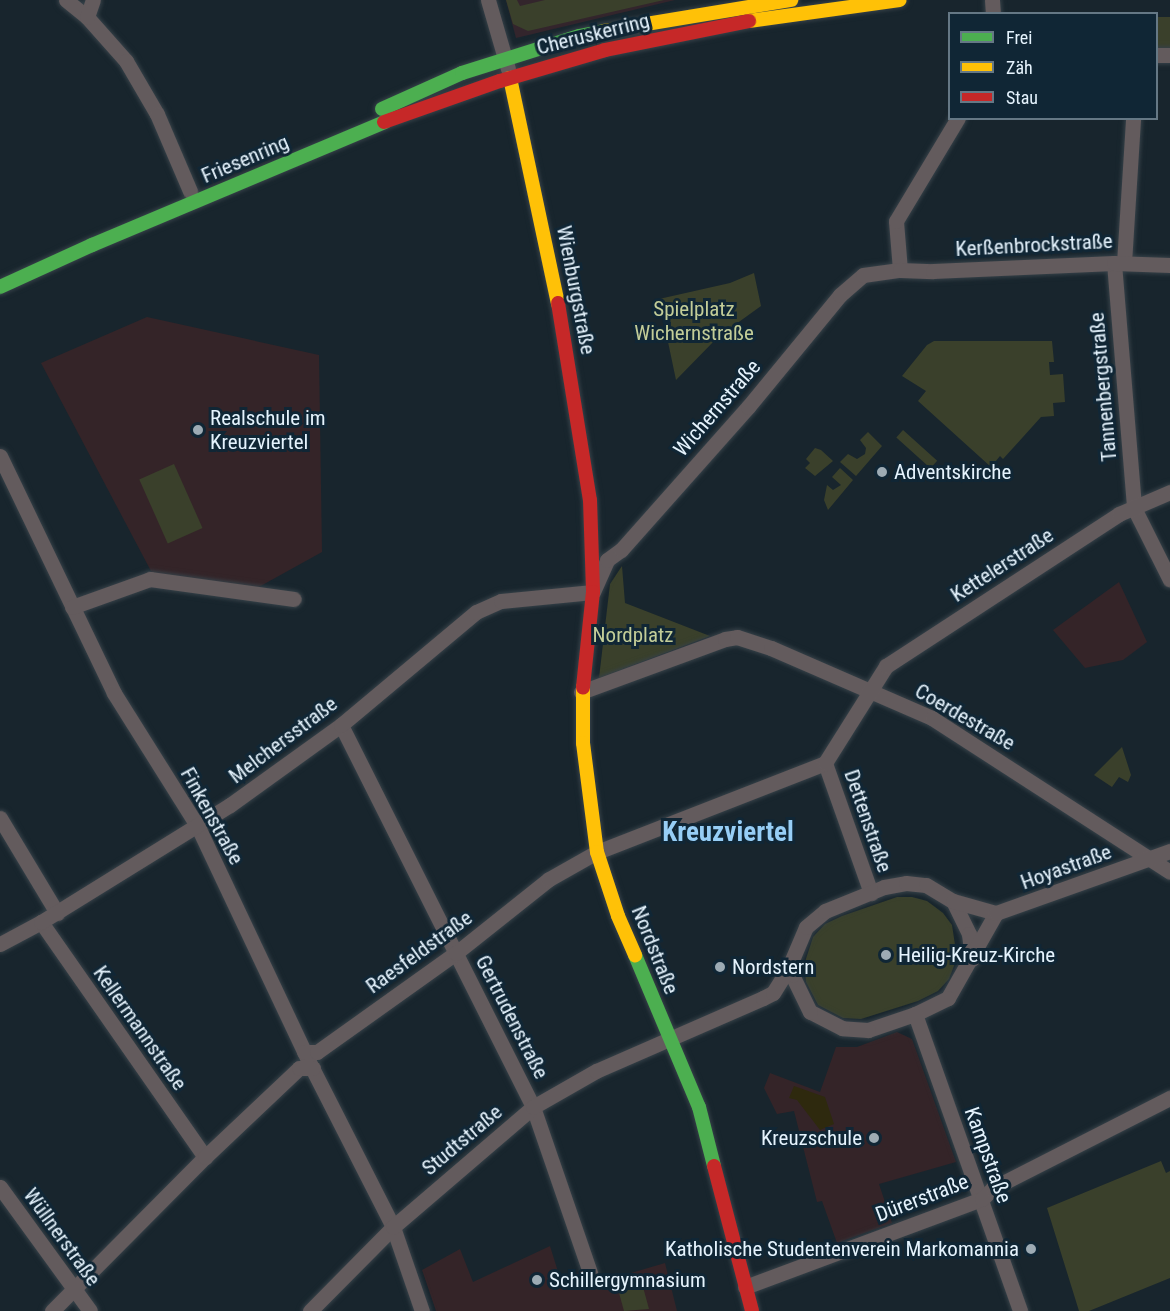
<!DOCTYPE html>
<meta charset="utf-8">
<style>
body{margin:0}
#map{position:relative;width:1170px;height:1311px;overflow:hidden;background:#18252d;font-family:"Roboto Condensed",sans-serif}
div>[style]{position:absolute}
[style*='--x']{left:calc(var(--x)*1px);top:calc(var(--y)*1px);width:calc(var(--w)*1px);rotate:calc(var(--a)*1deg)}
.commercial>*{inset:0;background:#33252c}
.education>*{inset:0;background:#342428}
.green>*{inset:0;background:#3a402b;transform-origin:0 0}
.sand>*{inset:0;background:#2e290e}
.roads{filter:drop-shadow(0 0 2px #364148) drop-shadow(0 0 2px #364148)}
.street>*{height:15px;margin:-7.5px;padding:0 7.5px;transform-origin:7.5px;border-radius:7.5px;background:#635b5d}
.fast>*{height:14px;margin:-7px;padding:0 7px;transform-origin:7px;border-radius:7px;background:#4caf50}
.slow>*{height:14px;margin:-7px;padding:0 7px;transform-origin:7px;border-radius:7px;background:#ffc107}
.jam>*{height:14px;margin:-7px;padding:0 7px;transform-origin:7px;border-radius:7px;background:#c62828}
.dots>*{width:16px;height:16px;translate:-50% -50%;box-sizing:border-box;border:3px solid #102635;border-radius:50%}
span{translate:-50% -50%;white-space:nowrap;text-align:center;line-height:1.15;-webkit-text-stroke:6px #102635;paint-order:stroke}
.street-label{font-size:21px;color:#e5f3fd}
.park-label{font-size:21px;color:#c3cd98}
.poi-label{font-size:21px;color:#e5f3fd}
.left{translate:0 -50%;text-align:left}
.right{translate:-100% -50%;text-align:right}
.district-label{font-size:27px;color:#97cef6;font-weight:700}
.legend{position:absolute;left:948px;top:12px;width:210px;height:108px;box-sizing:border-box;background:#102635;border:2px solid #657885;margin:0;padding:8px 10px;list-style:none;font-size:18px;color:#e5f3fd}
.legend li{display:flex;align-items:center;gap:12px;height:30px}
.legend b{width:30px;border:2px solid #657885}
</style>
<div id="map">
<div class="commercial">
<i style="clip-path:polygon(506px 0,675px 0,516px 38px)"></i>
</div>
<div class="education">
<i style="clip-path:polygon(147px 317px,319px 355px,322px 552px,257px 588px,152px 573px,41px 363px)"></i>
<i style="clip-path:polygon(1119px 582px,1147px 642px,1123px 660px,1085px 668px,1053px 630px)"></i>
<i style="clip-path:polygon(897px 1032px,912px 1039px,956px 1162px,879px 1184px,892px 1223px,837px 1243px,822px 1201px,817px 1202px,794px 1111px,777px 1114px,764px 1088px,770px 1073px,820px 1092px,836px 1047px,857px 1047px)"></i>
<i style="clip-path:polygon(550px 1246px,560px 1278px,593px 1268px,597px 1283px,665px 1263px,677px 1311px,436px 1311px,422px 1270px,460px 1249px,473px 1282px)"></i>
</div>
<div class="green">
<i style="clip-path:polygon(506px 0,517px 0,520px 6px,545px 0,664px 0,528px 31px,513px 24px)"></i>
<i style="left:1156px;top:17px;width:14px;height:32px"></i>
<i style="clip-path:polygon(754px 273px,761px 306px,718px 337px,676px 380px,659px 299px,730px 283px)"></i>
<i style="clip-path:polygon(934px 341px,1052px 341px,1054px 362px,1049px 362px,1050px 375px,1063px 374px,1065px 402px,1053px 403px,1054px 416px,1041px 417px,1003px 459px,1000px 456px,991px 467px,918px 401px,926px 391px,902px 376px,927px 345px)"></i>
<i style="left:903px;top:430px;width:46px;height:10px;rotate:42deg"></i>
<i style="clip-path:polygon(868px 432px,882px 446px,856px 476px,840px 462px,848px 454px,857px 459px,865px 454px,866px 448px,860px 440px)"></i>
<i style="clip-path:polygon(815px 448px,821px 450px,833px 461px,815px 476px,805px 468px,810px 463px,806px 459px)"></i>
<i style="left:174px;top:464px;width:70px;height:38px;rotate:66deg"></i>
<i style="clip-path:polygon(840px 468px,853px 480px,828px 510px,824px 500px,827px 485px,833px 490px,841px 485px,832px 477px)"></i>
<i style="clip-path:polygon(622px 566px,625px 603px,710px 636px,599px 678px,610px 584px)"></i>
<i style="clip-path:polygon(1122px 747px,1131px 775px,1128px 782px,1119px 777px,1112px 787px,1094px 775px)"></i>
<i style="clip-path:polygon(897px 897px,912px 897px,927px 901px,943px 913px,952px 925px,957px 958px,949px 979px,938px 991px,918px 1001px,861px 1019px,843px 1018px,818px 1005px,806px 982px,804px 965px,813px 937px,825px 924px,842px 916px)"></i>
<i style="clip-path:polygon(1161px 1161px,1166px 1173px,1170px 1171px,1170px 1278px,1089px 1311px,1079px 1311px,1047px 1208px)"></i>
<i style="clip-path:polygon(640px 1276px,649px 1309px,624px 1311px,616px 1282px)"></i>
</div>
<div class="sand">
<i style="clip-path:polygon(794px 1086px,825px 1097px,834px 1124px,820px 1130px,797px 1100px,789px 1098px)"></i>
</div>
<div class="roads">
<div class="street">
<i style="--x:66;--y:0;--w:27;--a:39"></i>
<i style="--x:87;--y:17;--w:59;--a:48.4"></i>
<i style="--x:126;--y:61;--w:61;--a:59.7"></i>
<i style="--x:157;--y:114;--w:84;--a:66.8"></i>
<i style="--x:488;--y:0;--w:72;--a:73.8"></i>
<i style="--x:992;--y:0;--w:14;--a:86"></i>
<i style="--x:87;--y:17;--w:18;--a:-71"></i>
<i style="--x:1156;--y:55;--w:14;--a:0"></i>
<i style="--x:1114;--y:263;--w:246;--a:85.3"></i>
<i style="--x:1134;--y:508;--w:80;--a:63.4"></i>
<i style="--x:1124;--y:263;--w:145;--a:-86.4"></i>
<i style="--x:900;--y:270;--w:49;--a:-94.7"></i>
<i style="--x:896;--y:221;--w:120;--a:-59"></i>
<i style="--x:0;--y:456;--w:263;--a:64.3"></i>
<i style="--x:114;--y:693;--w:158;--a:57.9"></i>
<i style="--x:198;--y:827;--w:258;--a:64.7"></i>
<i style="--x:308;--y:1060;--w:187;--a:63"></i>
<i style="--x:393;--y:1227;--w:89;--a:71"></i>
<i style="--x:72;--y:607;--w:83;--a:-19.7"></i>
<i style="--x:150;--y:579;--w:145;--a:7.9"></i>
<i style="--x:581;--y:692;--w:153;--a:-20.2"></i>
<i style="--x:725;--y:639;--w:12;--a:-9"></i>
<i style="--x:737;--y:637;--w:36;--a:18"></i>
<i style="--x:771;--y:648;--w:176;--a:23.5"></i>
<i style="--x:932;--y:718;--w:283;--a:32.9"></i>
<i style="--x:341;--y:725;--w:428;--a:63.3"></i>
<i style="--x:533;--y:1107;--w:176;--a:71"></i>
<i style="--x:825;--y:763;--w:138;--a:70.5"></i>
<i style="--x:0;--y:818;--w:111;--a:59"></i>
<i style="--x:953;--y:901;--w:37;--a:64"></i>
<i style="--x:969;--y:934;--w:25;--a:83"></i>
<i style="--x:996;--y:913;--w:98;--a:119.5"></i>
<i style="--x:948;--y:998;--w:37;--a:154"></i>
<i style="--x:915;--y:1014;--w:50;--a:161.2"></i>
<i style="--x:868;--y:1030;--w:26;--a:-176"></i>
<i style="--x:842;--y:1028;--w:36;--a:-153"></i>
<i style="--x:810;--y:1012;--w:41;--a:-115.9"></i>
<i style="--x:792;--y:975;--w:9;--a:-111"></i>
<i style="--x:789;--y:967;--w:43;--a:-67"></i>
<i style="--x:806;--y:927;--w:25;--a:-40"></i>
<i style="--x:825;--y:911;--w:64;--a:-22.1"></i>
<i style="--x:884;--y:887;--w:22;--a:-10"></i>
<i style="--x:906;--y:883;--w:20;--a:6"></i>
<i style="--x:926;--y:885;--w:31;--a:31"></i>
<i style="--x:953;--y:901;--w:45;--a:15.6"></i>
<i style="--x:996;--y:913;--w:185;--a:-19.6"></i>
<i style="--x:41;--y:922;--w:287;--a:55.1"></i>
<i style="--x:0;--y:944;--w:47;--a:-28.2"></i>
<i style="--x:41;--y:922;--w:222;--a:-31.8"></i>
<i style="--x:230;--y:805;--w:137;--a:-35.8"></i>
<i style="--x:341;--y:725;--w:176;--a:-39.9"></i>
<i style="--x:476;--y:612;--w:27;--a:-24"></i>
<i style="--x:501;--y:601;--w:92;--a:-5.6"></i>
<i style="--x:593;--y:592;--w:35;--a:-66"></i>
<i style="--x:607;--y:560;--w:17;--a:-36"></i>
<i style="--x:621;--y:550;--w:191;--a:-48.4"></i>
<i style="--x:748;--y:407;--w:145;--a:-50.6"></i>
<i style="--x:840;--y:295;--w:30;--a:-41"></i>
<i style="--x:863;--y:275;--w:37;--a:-8"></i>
<i style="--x:900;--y:270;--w:33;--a:2"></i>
<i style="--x:933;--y:271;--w:181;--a:-2.5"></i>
<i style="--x:1114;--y:263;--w:56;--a:2"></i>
<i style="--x:915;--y:1014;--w:315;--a:70.5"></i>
<i style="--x:304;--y:1052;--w:13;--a:0"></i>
<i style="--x:317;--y:1052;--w:171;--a:-35.5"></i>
<i style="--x:456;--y:953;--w:119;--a:-38.5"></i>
<i style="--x:549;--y:879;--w:55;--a:-29.4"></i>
<i style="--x:597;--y:852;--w:245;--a:-21.3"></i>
<i style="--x:825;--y:763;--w:115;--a:-57.8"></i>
<i style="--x:886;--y:666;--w:278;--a:-33.1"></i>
<i style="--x:1119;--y:514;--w:56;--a:-23.3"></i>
<i style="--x:0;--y:1187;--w:153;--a:54"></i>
<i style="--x:745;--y:1287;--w:253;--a:-20.4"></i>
<i style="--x:982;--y:1199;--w:16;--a:-45"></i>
<i style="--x:993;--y:1188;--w:199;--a:-27"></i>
<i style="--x:52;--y:1311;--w:217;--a:-45.2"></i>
<i style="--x:205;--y:1157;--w:129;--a:-43.4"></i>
<i style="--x:299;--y:1068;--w:14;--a:0"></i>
<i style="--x:310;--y:1311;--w:118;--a:-45.3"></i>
<i style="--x:393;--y:1227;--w:184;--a:-40.6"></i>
<i style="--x:533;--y:1107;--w:73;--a:-29.7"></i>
<i style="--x:596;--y:1071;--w:182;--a:-23.6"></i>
<i style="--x:763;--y:998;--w:11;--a:-27"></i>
<i style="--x:773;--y:993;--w:31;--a:-58"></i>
</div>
<div class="fast">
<i style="--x:382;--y:109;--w:88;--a:-24.2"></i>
<i style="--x:462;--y:73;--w:123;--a:-17.5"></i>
<i style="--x:579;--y:36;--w:25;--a:-11"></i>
<i style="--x:0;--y:287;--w:101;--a:-24.5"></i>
<i style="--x:92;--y:245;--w:317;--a:-22.8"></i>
<i style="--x:635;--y:955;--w:165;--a:67.2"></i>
<i style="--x:699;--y:1107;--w:61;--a:75.7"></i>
</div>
<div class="slow">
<i style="--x:749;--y:21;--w:152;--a:-7.9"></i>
<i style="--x:604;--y:31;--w:190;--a:-9.4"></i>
<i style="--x:510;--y:78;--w:230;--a:78"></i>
<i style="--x:583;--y:687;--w:56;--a:90"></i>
<i style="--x:583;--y:743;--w:110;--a:82.7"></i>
<i style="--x:597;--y:852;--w:67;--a:71.8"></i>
<i style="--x:618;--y:916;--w:43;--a:66.4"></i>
</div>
<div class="jam">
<i style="--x:384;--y:122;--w:123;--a:-19.5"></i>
<i style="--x:500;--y:81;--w:109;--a:-16.4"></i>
<i style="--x:605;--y:50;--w:147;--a:-11.4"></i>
<i style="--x:558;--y:303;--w:200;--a:80.8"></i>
<i style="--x:590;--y:500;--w:92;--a:88.1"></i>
<i style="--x:593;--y:592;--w:96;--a:96"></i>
<i style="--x:714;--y:1166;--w:150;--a:75.3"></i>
</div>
</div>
<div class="dots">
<i style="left:198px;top:430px;background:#9dabb4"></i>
<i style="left:882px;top:472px;background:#9dabb4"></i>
<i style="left:886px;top:955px;background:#9dabb4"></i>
<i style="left:720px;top:967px;background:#9dabb4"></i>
<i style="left:874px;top:1138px;background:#9dabb4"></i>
<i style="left:1031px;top:1249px;background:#9dabb4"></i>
<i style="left:537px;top:1280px;background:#9dabb4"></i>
</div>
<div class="street-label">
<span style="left:593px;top:34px;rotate:-14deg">Cheruskerring</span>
<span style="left:245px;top:159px;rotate:-23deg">Friesenring</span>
<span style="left:1034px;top:245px;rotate:-3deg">Kerßenbrockstraße</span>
<span style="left:576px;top:290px;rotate:79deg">Wienburgstraße</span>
<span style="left:1103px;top:387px;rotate:-95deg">Tannenbergstraße</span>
<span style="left:717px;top:408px;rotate:-49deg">Wichernstraße</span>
<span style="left:1002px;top:565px;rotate:-33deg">Kettelerstraße</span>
<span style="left:965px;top:717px;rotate:30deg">Coerdestraße</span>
<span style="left:283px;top:740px;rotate:-37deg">Melchersstraße</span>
<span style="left:212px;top:816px;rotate:61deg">Finkenstraße</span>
<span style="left:868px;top:821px;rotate:71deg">Dettenstraße</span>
<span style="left:1066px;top:867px;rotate:-20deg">Hoyastraße</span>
<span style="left:655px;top:950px;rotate:68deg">Nordstraße</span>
<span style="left:419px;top:952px;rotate:-36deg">Raesfeldstraße</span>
<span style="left:512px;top:1017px;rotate:63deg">Gertrudenstraße</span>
<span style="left:140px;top:1028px;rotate:55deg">Kellermannstraße</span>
<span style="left:462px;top:1140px;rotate:-40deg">Studtstraße</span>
<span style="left:988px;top:1155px;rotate:70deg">Kampstraße</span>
<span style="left:922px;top:1198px;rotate:-21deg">Dürerstraße</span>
<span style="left:62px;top:1237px;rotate:54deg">Wüllnerstraße</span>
</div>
<div class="park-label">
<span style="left:694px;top:321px">Spielplatz<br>Wichernstraße</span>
<span style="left:633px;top:635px">Nordplatz</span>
</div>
<div class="poi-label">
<span class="left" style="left:210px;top:430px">Realschule im<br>Kreuzviertel</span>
<span class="left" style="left:894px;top:472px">Adventskirche</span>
<span class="left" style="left:898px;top:955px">Heilig-Kreuz-Kirche</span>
<span class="left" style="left:732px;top:967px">Nordstern</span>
<span class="right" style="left:862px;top:1138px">Kreuzschule</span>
<span class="right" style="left:1019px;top:1249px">Katholische Studentenverein Markomannia</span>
<span class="left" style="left:549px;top:1280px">Schillergymnasium</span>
</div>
<div class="district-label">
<span style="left:728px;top:833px">Kreuzviertel</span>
</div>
<ul class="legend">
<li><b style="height:8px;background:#4caf50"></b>Frei</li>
<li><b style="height:8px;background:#ffc107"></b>Zäh</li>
<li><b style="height:8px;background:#c62828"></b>Stau</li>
</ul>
</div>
